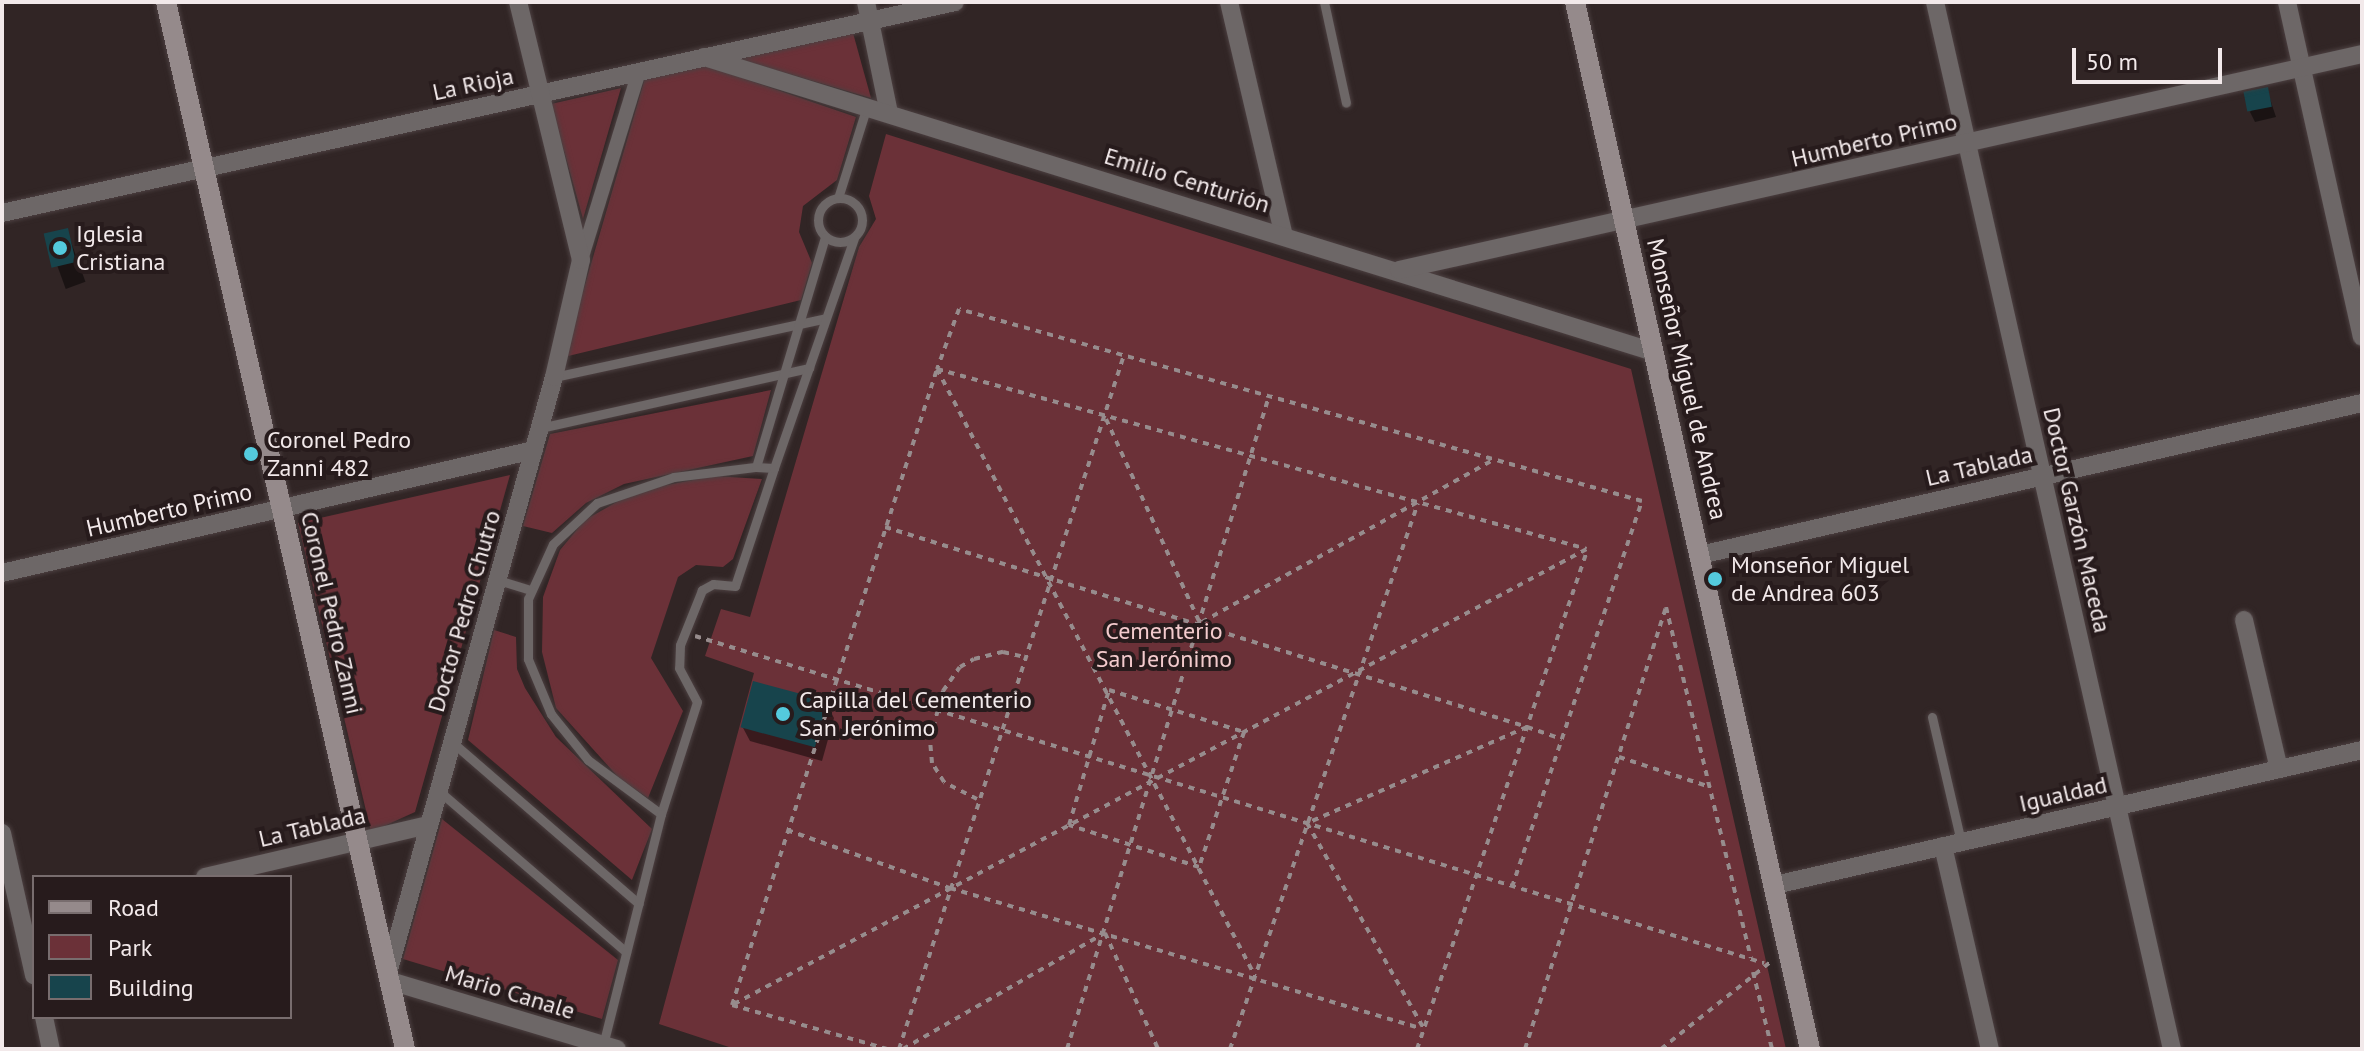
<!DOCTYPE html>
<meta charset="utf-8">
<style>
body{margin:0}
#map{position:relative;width:2364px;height:1051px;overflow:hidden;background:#312525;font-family:"PT Sans",sans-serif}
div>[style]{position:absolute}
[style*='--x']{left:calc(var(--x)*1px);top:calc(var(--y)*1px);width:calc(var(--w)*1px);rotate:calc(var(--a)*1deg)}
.green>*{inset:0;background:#6b3138}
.shadow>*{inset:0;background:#0007;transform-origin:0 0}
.building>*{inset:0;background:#17444c;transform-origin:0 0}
.path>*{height:4px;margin-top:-2px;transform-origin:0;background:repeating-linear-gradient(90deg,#978c8d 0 6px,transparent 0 12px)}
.roads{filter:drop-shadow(0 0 2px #4c4041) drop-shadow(0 0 2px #4c4041)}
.service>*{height:9px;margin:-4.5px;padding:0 4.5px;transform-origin:4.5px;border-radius:4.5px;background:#6d6767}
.service>.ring{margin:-4.5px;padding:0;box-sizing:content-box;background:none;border:9px solid #6d6767;border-radius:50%}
.pedestrian>*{height:14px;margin:-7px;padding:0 7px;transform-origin:7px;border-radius:7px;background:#6d6767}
.minor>*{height:18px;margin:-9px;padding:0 9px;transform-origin:9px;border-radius:9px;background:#6d6767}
.secondary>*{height:20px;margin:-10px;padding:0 10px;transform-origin:10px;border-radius:10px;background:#958a8b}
.dots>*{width:22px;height:22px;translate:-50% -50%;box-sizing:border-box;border:4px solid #271b1c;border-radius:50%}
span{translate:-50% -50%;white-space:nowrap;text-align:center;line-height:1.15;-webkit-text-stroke:8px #271b1c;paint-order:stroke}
.street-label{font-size:24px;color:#f2e9ea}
.poi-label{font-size:24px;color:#f2e9ea}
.left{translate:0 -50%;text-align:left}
.park-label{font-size:24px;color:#f3cbcd}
.frame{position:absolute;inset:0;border:4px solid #f2e9ea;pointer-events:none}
.legend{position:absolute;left:32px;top:875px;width:260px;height:144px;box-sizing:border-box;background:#271b1c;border:2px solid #786d6e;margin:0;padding:10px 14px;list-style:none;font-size:24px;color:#f2e9ea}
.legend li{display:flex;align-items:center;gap:16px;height:40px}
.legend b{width:40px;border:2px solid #786d6e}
.scale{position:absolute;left:2072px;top:48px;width:150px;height:36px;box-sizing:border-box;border:4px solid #f2e9ea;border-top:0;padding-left:10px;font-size:24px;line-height:28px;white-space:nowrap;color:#f2e9ea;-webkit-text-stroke:6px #271b1c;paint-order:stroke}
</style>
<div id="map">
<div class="green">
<i style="clip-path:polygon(853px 33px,871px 98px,738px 59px)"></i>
<i style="clip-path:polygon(704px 65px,856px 117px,837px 180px,803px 206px,799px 232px,812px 263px,801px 300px,564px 357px,645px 78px)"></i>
<i style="clip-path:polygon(621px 88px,583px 219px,551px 104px)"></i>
<i style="clip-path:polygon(886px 134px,1631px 369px,1786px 1049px,735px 1049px,659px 1024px,754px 673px,705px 656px,721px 609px,750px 617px,859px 247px,876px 219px,869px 196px)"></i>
<i style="clip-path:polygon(771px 390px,753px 456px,624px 484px,586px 503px,552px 533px,523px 526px,550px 434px)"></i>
<i style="clip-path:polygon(510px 475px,415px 812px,371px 832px,298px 523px)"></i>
<i style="clip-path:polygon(714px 476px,762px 479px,733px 559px,723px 567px,696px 565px,678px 577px,651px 658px,683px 711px,648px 798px,619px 778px,556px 708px,542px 652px,543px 597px,560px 550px,585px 520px,636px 491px)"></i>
<i style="clip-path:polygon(494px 630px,516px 637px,517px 669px,525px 688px,556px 737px,652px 829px,632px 880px,468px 740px)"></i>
<i style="clip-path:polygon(442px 819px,618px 960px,602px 1019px,403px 959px)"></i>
</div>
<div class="shadow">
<i style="clip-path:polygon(2267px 90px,2276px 117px,2255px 122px,2250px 112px)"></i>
<i style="left:67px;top:231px;width:54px;height:21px;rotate:70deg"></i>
<i style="clip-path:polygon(826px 703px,834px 718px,822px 761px,750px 741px,742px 726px)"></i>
</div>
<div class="building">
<i style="left:2268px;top:87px;width:20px;height:25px;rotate:79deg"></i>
<i style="left:68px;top:228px;width:35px;height:25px;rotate:77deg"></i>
<i style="left:753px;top:681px;width:77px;height:48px;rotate:15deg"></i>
</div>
<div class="path">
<i style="--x:1106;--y:419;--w:222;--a:65.3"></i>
<i style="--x:885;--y:527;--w:672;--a:17.3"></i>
<i style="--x:1527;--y:727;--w:240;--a:156.4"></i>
<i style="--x:1307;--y:823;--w:237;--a:60.4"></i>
<i style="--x:1202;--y:622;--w:335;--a:-29.1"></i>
<i style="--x:695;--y:636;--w:1118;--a:17.01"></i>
<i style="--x:1109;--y:690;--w:141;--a:17.3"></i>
<i style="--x:1244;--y:732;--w:142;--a:108.4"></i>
<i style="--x:1199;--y:867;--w:137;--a:-162.1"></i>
<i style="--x:1069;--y:825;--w:141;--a:-73.5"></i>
<i style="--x:1527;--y:727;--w:37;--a:19"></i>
<i style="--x:1619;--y:757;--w:96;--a:18.2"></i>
<i style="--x:977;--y:799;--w:37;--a:-153"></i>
<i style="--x:944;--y:782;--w:22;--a:-122"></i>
<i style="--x:932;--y:763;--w:24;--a:-95"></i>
<i style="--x:930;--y:739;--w:50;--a:-74.8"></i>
<i style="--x:943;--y:691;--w:29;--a:-55"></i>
<i style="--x:960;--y:667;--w:16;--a:-30"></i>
<i style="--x:974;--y:659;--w:30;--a:-14"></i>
<i style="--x:1003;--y:652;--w:22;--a:13"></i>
<i style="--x:787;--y:830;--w:173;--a:19.6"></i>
<i style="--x:950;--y:888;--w:491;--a:16.6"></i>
<i style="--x:1512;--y:887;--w:407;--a:-71.4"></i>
<i style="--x:1642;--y:501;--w:709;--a:-164.3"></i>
<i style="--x:959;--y:309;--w:64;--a:110.1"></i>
<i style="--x:937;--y:369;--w:674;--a:15.48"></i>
<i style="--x:1753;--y:972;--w:79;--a:76.1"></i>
<i style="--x:734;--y:1004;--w:967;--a:-28.08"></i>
<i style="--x:732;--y:1005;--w:668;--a:-72.13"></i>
<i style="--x:937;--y:369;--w:685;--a:62.35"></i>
<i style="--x:732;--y:1005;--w:161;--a:15.8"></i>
<i style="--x:899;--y:1049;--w:730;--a:-72.04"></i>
<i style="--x:903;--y:1049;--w:233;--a:-29.9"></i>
<i style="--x:1105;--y:933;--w:128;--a:65.4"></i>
<i style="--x:1067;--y:1049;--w:684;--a:-72.81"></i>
<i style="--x:1230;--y:1049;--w:577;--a:-71"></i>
<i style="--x:1417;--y:1049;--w:526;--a:-71.15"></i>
<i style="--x:1525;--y:1049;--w:464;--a:-72.3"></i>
<i style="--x:1666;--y:607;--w:361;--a:76.4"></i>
<i style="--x:1661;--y:1049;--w:143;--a:-38.5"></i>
</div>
<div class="roads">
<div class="service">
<i style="--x:1324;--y:2;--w:103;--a:77.7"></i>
<i class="ring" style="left:818px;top:198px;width:35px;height:35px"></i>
<i style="--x:838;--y:198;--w:93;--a:-72.5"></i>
<i style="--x:554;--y:377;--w:278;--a:-12.2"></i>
<i style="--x:540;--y:428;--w:276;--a:-12.6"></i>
<i style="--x:756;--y:467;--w:18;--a:3"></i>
<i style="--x:774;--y:468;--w:124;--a:108.3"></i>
<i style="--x:735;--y:586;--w:22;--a:-175"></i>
<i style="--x:713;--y:584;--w:13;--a:151"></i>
<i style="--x:702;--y:590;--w:59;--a:111.8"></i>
<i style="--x:680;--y:645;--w:23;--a:92"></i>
<i style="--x:679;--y:668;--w:38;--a:62"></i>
<i style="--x:697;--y:702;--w:118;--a:107.8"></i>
<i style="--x:661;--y:814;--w:91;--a:-143.5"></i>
<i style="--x:588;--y:760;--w:59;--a:-128.8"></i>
<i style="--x:551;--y:714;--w:60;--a:-112.7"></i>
<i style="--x:528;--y:659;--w:60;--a:-90"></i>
<i style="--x:528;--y:599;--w:60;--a:-65.6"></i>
<i style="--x:553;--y:544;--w:60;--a:-43"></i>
<i style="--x:597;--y:503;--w:81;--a:-18.7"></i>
<i style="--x:674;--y:477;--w:83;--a:-7"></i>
<i style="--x:756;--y:467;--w:240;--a:-73.3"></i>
<i style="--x:774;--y:468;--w:244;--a:-70.8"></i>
<i style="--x:498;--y:580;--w:34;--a:17"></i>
<i style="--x:1932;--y:717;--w:128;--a:76.9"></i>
<i style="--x:452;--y:742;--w:247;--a:40.9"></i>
<i style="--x:439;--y:791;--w:247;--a:40.7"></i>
<i style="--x:603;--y:1045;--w:238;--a:-75.9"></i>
</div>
<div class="pedestrian">
<i style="--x:581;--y:260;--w:197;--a:-72.9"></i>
</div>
<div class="minor">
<i style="--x:866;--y:2;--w:113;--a:78.3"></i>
<i style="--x:1229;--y:2;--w:240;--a:76.8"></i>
<i style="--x:1935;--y:2;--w:1073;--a:77.25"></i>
<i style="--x:2287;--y:2;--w:343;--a:77.4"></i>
<i style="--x:704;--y:57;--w:995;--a:17.25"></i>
<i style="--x:2;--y:213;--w:976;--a:-12.48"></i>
<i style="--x:1399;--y:270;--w:987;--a:-12.64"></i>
<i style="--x:1700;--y:555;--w:679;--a:-12.93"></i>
<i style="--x:2;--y:573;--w:546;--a:-13.02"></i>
<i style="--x:2244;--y:620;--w:153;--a:76.8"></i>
<i style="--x:2;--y:833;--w:146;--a:77.3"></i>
<i style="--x:1943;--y:846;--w:208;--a:77"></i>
<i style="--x:205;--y:877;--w:230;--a:-13.1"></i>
<i style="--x:1775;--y:885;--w:602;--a:-12.95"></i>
<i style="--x:388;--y:973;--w:619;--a:-74.44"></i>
<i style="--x:554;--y:377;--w:120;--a:-77"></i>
<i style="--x:581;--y:260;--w:266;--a:-103.7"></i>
<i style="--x:390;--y:981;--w:237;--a:16.7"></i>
<i style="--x:44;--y:1017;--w:33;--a:78"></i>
</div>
<div class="secondary">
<i style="--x:166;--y:2;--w:1074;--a:77.14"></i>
<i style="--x:1575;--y:2;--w:1073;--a:77.35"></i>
</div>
</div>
<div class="dots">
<i style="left:60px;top:248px;background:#54cadd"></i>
<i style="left:251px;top:454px;background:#54cadd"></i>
<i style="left:1715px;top:579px;background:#54cadd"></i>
<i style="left:783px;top:714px;background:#54cadd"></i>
</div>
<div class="street-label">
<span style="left:473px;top:84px;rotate:-12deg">La Rioja</span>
<span style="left:1874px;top:140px;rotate:-13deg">Humberto Primo</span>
<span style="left:1187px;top:180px;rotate:17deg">Emilio Centurión</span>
<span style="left:1687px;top:379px;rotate:77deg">Monseñor Miguel de Andrea</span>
<span style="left:1979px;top:466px;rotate:-13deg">La Tablada</span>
<span style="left:169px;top:510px;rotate:-13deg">Humberto Primo</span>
<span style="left:2077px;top:520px;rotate:77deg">Doctor Garzón Maceda</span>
<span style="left:464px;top:611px;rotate:-74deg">Doctor Pedro Chutro</span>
<span style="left:332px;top:613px;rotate:77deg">Coronel Pedro Zanni</span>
<span style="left:2063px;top:794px;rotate:-13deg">Igualdad</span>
<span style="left:312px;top:827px;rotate:-13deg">La Tablada</span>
<span style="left:510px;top:992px;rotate:17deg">Mario Canale</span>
</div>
<div class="poi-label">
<span class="left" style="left:76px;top:248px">Iglesia<br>Cristiana</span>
<span class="left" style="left:267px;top:454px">Coronel Pedro<br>Zanni 482</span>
<span class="left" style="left:1731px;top:579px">Monseñor Miguel<br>de Andrea 603</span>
<span class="left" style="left:799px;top:714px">Capilla del Cementerio<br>San Jerónimo</span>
</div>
<div class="park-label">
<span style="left:1164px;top:645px">Cementerio<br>San Jerónimo</span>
</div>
<div class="frame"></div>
<ul class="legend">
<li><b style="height:10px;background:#958a8b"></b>Road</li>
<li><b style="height:22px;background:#6b3138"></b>Park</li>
<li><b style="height:22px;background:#17444c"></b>Building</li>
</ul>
<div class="scale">50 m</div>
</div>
